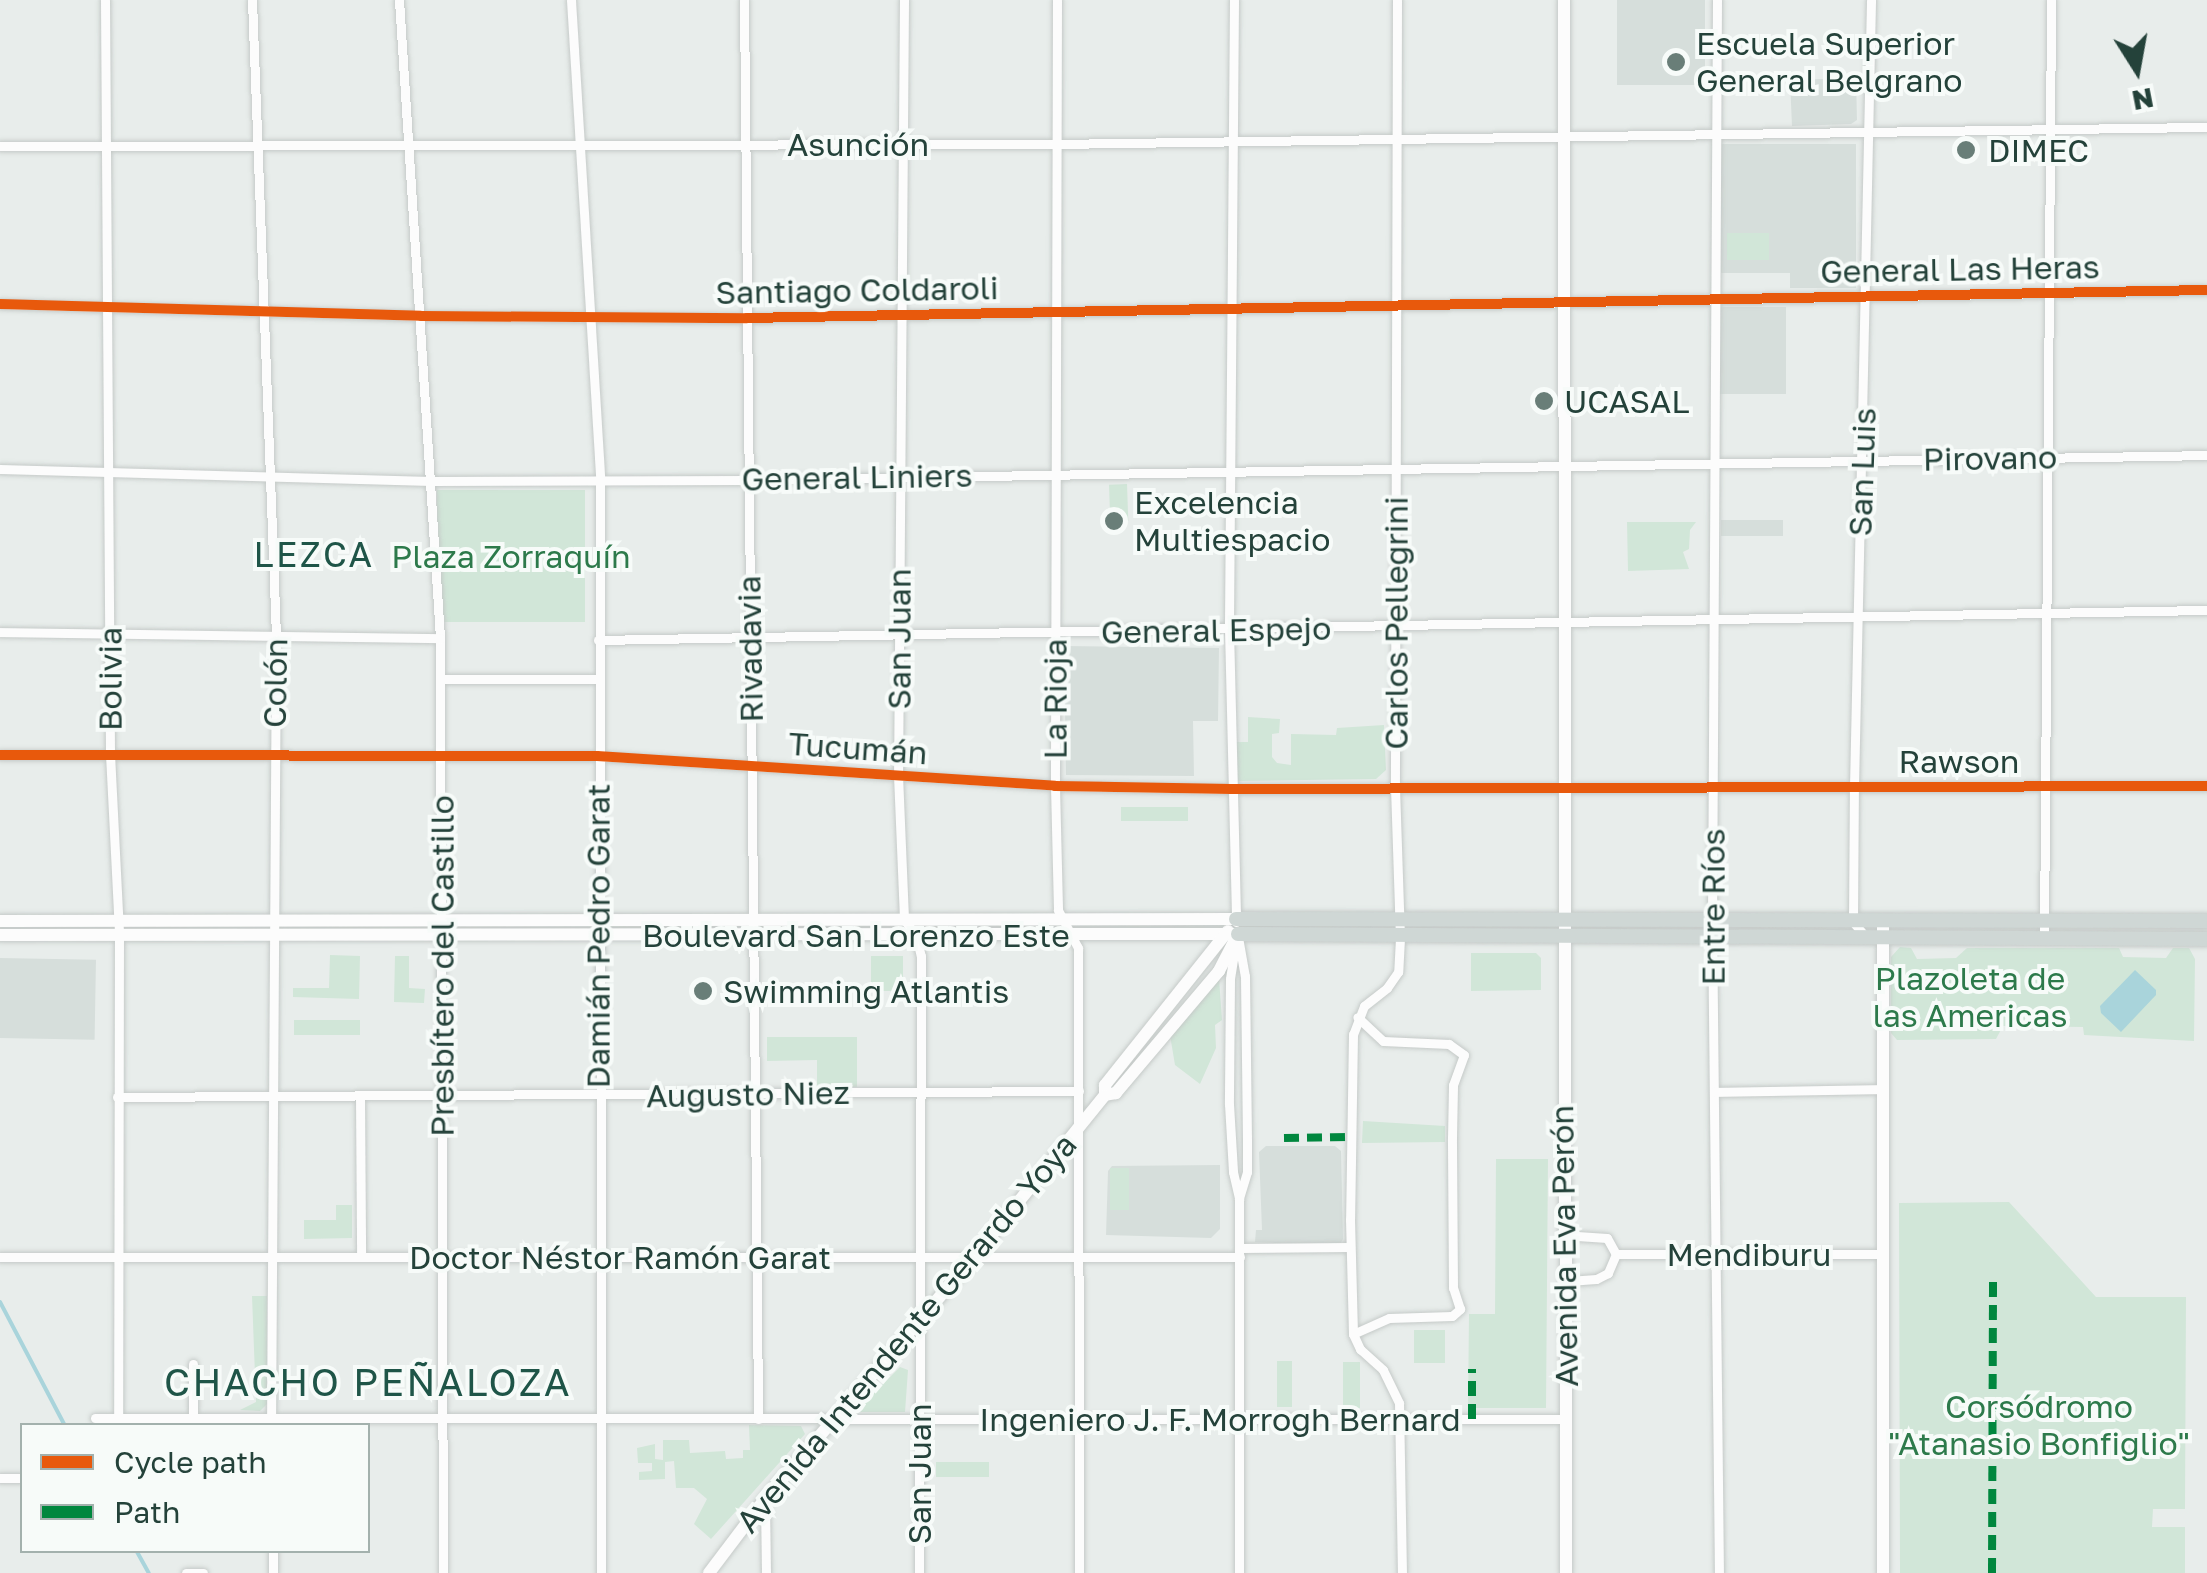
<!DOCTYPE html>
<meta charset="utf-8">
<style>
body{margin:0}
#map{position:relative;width:2207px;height:1573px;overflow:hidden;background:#e8edeb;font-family:"Golos Text",sans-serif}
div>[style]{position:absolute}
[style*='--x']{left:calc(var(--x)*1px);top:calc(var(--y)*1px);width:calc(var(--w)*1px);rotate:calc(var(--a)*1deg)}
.built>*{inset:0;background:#d6dedb;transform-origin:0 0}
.green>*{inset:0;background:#d1e6d8;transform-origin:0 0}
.water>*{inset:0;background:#a9d4db}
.stream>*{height:4px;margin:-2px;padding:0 2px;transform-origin:2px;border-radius:2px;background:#a9d4db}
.roads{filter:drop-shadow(0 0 2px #c5cac8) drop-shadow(0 0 2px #c5cac8)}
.street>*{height:9px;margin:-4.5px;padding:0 4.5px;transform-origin:4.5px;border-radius:4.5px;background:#fcfcfc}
.secondary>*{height:12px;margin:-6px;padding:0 6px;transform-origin:6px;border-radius:6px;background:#fcfcfc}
.primary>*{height:14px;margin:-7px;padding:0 7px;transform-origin:7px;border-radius:7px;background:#cfd7d5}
.quiet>*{height:8px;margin-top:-4px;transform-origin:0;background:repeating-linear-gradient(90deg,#00873e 0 15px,transparent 0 23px)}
.cycleway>*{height:10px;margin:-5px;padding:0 5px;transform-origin:5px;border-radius:5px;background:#e8590c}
.dots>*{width:28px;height:28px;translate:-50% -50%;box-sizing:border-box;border:5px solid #f7fbf9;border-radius:50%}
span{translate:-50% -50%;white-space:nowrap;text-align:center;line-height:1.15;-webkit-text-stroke:8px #f7fbf9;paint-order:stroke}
.poi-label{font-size:32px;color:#24423a}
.left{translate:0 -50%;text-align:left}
.street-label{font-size:32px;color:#24423a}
.park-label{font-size:32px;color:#2d7a4b}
.neighbourhood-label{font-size:35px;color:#1f5548;letter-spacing:2.5px}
.quarter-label{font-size:38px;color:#1f5548;letter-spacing:2.5px}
.legend{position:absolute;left:20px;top:1423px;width:350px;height:130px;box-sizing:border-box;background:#f7fbf9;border:2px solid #a3b1ad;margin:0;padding:12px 18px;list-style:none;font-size:30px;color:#24423a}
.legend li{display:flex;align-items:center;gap:20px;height:50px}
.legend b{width:50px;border:2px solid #a3b1ad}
.north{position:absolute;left:2087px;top:20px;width:100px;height:100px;-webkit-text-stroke:8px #f7fbf9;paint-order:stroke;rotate:169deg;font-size:28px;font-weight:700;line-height:40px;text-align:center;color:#24423a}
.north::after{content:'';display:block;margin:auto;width:35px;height:45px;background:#24423a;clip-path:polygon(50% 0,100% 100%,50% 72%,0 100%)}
</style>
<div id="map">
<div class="built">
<i style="left:1617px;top:0;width:88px;height:85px"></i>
<i style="clip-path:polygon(1856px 78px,1857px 120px,1851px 124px,1792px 126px,1790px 80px)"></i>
<i style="clip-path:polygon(1721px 144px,1856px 144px,1856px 288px,1790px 288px,1790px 273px,1721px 273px)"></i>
<i style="left:1719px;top:307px;width:67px;height:87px"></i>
<i style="left:1721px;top:520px;width:62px;height:16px"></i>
<i style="clip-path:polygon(1064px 646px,1219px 648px,1218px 721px,1193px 721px,1194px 776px,1066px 775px)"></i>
<i style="left:0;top:958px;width:96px;height:80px;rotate:1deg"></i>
<i style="clip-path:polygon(1266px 1146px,1335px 1146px,1341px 1151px,1343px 1239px,1339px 1246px,1255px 1242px,1256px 1230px,1262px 1230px,1259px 1152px)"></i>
<i style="clip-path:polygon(1220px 1165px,1220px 1229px,1211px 1238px,1106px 1235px,1108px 1171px,1112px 1166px)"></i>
</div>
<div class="green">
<i style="left:1727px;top:233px;width:42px;height:27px"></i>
<i style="left:1127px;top:484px;width:37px;height:18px;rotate:88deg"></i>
<i style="left:437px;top:490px;width:148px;height:132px"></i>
<i style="clip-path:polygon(1627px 522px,1696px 522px,1690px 530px,1689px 549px,1683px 552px,1689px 569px,1628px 571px)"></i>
<i style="clip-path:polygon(1248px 717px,1280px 719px,1279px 733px,1272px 734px,1272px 757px,1277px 763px,1291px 765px,1291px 734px,1336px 735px,1337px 728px,1384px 725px,1386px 770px,1376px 779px,1237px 781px,1236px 742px,1248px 742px)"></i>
<i style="left:1121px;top:807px;width:67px;height:14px"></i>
<i style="clip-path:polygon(1900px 947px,1911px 948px,1917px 959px,1956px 958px,1967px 948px,2119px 948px,2123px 957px,2166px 958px,2173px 948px,2189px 948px,2195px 959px,2194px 1041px,2084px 1035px,2083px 1027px,2003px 1026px,1996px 1039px,1897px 1040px,1891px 1033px,1891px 957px)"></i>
<i style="clip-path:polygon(1471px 953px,1536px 953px,1541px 958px,1541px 990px,1471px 991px)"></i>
<i style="clip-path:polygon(330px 955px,360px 956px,359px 999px,293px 997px,293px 988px,329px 988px)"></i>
<i style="clip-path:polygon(395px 956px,409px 956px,409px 988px,425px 989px,424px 1003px,394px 1002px)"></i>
<i style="left:871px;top:956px;width:32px;height:35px"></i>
<i style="clip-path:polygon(1219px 978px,1222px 1020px,1215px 1025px,1216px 1048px,1200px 1084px,1175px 1065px,1170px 1035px)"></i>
<i style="left:360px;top:1020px;width:15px;height:66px;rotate:90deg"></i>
<i style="clip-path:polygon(767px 1037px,857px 1037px,857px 1087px,817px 1087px,817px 1060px,767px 1061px)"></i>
<i style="clip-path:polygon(1363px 1121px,1445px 1126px,1445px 1142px,1362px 1143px)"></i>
<i style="clip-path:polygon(1496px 1159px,1548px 1159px,1546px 1408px,1468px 1408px,1469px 1314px,1495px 1314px)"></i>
<i style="left:1110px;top:1168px;width:19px;height:42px"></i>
<i style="clip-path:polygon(2009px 1202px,2096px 1297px,2186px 1297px,2185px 1509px,2153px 1509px,2152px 1527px,2185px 1527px,2185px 1573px,1900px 1573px,1899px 1203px)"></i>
<i style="clip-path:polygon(336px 1205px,352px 1205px,352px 1238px,304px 1239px,304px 1220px,336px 1220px)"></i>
<i style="clip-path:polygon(252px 1296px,267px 1296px,267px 1404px,260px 1411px,240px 1410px,256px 1402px)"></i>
<i style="left:1414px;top:1330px;width:31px;height:33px"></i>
<i style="left:1277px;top:1361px;width:15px;height:46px"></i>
<i style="left:1343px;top:1362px;width:17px;height:46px"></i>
<i style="clip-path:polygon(900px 1367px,908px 1370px,905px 1412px,855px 1412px)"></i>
<i style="clip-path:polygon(749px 1425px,801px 1426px,805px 1434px,711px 1539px,694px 1524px,707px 1499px,694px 1488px,676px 1488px,674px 1461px,665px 1462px,665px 1479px,639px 1480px,639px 1472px,652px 1471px,652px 1463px,638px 1463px,637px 1448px,655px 1444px,655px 1459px,663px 1460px,663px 1440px,689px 1440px,690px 1453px,725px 1451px,726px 1459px,743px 1458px,743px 1450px,750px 1450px)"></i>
<i style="left:989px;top:1462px;width:15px;height:53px;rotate:90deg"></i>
</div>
<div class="water">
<i style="clip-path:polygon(2135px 970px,2156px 990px,2156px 995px,2121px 1032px,2101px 1013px,2100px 1006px)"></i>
</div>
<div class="stream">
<i style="--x:0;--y:1302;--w:140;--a:62.3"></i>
<i style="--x:136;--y:1550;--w:26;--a:61"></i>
</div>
<div class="roads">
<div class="street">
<i style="--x:105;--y:0;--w:754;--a:89.62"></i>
<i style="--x:110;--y:754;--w:179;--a:87.1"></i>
<i style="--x:119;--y:933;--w:485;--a:90.1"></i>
<i style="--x:252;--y:0;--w:636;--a:87.84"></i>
<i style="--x:276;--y:636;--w:790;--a:90.36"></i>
<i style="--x:399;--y:0;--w:639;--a:86.32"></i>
<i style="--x:440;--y:638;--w:935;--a:89.82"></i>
<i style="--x:571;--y:0;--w:481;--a:86.5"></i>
<i style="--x:600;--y:480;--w:1093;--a:89.95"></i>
<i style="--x:744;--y:0;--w:1419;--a:89.43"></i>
<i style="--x:904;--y:0;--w:775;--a:90.44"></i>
<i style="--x:898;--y:775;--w:145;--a:87.6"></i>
<i style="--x:904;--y:920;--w:19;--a:51"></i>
<i style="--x:916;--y:935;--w:22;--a:77"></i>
<i style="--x:921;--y:956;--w:617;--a:90.19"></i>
<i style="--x:1057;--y:0;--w:786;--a:90.15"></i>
<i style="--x:1055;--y:786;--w:124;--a:88.6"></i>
<i style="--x:1058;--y:910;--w:43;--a:62.2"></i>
<i style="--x:1078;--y:948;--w:625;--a:89.91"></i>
<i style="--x:1234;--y:0;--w:629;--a:90.46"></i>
<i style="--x:1229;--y:629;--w:293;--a:88.6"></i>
<i style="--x:1397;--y:0;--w:787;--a:90.15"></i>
<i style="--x:1395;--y:787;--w:151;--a:88.1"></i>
<i style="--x:1400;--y:938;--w:34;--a:93"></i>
<i style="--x:1398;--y:972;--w:19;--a:125"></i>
<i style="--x:1387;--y:988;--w:29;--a:142"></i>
<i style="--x:1364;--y:1006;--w:30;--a:111"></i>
<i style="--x:1353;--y:1034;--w:185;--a:90.9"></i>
<i style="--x:1350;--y:1219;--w:115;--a:88.5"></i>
<i style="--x:1353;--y:1334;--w:17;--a:65"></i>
<i style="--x:1360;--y:1349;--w:31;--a:42"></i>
<i style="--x:1383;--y:1370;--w:37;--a:64"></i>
<i style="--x:1399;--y:1403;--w:170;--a:89"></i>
<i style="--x:1717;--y:0;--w:920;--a:90.31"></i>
<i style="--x:1712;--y:920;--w:653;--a:89.39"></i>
<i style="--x:0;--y:146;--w:1055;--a:-0.11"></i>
<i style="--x:1055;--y:144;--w:1152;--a:-0.85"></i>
<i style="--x:0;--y:304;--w:421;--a:1.6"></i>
<i style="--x:421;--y:316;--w:326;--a:0.4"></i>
<i style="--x:747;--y:318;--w:1460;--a:-1.1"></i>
<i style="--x:0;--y:469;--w:431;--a:1.6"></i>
<i style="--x:431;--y:481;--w:318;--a:-0.2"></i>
<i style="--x:749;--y:480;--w:1458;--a:-0.98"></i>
<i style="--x:0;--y:632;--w:440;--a:0.8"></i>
<i style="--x:598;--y:640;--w:1609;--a:-1.07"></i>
<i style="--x:441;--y:679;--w:157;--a:0"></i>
<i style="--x:0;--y:755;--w:597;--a:0.1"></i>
<i style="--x:597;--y:756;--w:459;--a:3.7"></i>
<i style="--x:1055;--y:786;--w:176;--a:1"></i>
<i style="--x:1231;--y:789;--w:976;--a:-0.18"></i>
<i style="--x:1238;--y:937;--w:40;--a:80"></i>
<i style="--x:1245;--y:976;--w:163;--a:89.3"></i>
<i style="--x:1247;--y:1139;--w:33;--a:90"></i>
<i style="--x:1247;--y:1172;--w:28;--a:107"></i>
<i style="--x:1866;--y:937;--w:20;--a:-131"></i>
<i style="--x:1853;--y:922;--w:135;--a:-89.6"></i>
<i style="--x:1854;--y:787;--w:787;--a:-88.76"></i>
<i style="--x:2044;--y:939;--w:939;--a:-89.57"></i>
<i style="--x:1235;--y:947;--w:32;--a:99"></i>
<i style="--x:1230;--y:979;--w:125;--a:90.5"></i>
<i style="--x:1229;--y:1104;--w:68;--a:86.6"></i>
<i style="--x:1233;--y:1172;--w:28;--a:77"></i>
<i style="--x:1239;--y:1199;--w:374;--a:90"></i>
<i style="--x:1715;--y:1092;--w:167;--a:-1"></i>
<i style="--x:360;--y:1096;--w:161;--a:89.6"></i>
<i style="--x:117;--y:1097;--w:962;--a:-0.36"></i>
<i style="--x:1562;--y:1235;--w:45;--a:3.8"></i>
<i style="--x:1607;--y:1238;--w:18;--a:61"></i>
<i style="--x:1616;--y:1254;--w:21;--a:113"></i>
<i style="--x:1608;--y:1273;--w:13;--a:153"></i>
<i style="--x:1596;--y:1279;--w:31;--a:176"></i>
<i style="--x:1240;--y:1248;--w:110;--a:-0.5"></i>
<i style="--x:1616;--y:1254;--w:267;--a:0"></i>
<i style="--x:0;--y:1257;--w:1240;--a:0"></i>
<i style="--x:1353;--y:1334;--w:39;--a:-24"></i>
<i style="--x:1389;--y:1318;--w:63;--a:-1.8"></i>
<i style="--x:1452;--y:1316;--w:11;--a:-41"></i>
<i style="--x:1460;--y:1309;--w:22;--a:-108"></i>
<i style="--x:1453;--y:1288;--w:150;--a:-90.4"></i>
<i style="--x:1452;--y:1138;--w:53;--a:-88.9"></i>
<i style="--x:1453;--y:1085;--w:32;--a:-70"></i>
<i style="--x:1464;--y:1055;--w:19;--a:-144"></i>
<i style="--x:1449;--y:1044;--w:66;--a:-177.4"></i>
<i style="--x:1383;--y:1041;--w:35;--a:-137"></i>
<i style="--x:193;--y:1364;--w:54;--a:90"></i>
<i style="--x:95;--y:1418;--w:1470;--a:0.04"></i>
<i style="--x:0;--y:1478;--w:22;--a:0"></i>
<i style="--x:765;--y:1502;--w:71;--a:89.2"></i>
<i style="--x:273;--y:1550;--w:23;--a:90"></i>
<i style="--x:186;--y:1573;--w:17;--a:0"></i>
</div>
<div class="secondary">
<i style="--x:1564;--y:0;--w:1573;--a:89.93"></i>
<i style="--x:0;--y:921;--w:1236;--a:-0.09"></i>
<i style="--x:1883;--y:922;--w:651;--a:90"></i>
<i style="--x:0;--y:935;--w:1238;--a:-0.05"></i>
<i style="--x:1238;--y:934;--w:42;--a:117.2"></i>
<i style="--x:1219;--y:971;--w:160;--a:130.2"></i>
<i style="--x:1116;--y:1093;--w:11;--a:170"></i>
<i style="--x:1105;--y:1095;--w:208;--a:129"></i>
<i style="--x:974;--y:1257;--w:320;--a:130.8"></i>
<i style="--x:765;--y:1499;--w:93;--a:127.1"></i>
<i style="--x:1105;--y:1095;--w:10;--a:-90"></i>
<i style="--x:1105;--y:1085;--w:197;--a:-51.4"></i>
</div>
<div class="primary">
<i style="--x:1236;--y:919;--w:971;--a:0.12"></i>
<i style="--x:1238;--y:934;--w:969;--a:0.3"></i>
</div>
</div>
<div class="quiet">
<i style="--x:1284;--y:1138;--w:65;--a:-0.9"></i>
<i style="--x:1472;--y:1419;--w:50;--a:-90"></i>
<i style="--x:1992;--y:1573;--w:296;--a:-89.8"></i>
</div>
<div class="cycleway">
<i style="--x:0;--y:304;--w:421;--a:1.6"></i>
<i style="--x:421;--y:316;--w:326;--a:0.4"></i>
<i style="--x:747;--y:318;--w:1460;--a:-1.1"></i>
<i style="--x:0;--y:755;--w:597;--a:0.1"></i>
<i style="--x:597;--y:756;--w:459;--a:3.7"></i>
<i style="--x:1055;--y:786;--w:176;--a:1"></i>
<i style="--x:1231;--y:789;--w:976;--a:-0.18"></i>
</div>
<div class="dots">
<i style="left:1676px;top:62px;background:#697e78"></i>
<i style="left:1966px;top:150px;background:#697e78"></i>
<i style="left:1544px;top:401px;background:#697e78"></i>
<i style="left:1114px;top:521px;background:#697e78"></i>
<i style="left:703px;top:991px;background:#697e78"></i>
</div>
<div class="poi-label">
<span class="left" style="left:1696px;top:62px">Escuela Superior<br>General Belgrano</span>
<span class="left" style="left:1988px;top:150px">DIMEC</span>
<span class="left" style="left:1564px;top:401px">UCASAL</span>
<span class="left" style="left:1134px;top:521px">Excelencia<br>Multiespacio</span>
<span class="left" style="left:723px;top:991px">Swimming Atlantis</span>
</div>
<div class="street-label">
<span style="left:858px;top:144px">Asunción</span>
<span style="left:1960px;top:269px;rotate:-1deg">General Las Heras</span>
<span style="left:857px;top:290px;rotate:-1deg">Santiago Coldaroli</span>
<span style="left:1990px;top:458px;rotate:-1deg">Pirovano</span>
<span style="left:1862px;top:472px;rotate:-88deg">San Luis</span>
<span style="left:857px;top:477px;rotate:-1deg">General Liniers</span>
<span style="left:1396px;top:623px;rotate:-90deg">Carlos Pellegrini</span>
<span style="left:1216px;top:630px;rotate:-1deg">General Espejo</span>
<span style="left:899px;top:639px;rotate:-90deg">San Juan</span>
<span style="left:750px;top:649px;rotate:-91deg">Rivadavia</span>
<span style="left:110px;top:679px;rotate:-90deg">Bolivia</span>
<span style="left:275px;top:683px;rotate:-89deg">Colón</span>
<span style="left:1055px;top:699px;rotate:-90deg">La Rioja</span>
<span style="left:858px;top:748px;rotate:4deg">Tucumán</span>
<span style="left:1959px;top:761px">Rawson</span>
<span style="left:1713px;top:907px;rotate:-90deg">Entre Ríos</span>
<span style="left:856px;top:935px">Boulevard San Lorenzo Este</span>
<span style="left:598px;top:936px;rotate:-90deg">Damián Pedro Garat</span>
<span style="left:442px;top:966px;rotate:-90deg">Presbítero del Castillo</span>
<span style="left:748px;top:1094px;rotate:-1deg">Augusto Niez</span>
<span style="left:1564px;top:1246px;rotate:-91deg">Avenida Eva Perón</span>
<span style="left:1749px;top:1254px">Mendiburu</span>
<span style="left:620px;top:1257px">Doctor Néstor Ramón Garat</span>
<span style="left:906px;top:1333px;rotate:-50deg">Avenida Intendente Gerardo Yoya</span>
<span style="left:1220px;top:1419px">Ingeniero J. F. Morrogh Bernard</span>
<span style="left:919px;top:1474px;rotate:-90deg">San Juan</span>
</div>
<div class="park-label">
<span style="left:511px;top:556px">Plaza Zorraquín</span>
<span style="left:1970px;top:997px">Plazoleta de<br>las Americas</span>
<span style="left:2039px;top:1425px">Corsódromo<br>"Atanasio Bonfiglio"</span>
</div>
<div class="neighbourhood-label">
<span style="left:314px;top:554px">LEZCA</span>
</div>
<div class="quarter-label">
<span style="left:368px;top:1382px">CHACHO PEÑALOZA</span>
</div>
<ul class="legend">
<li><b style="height:12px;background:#e8590c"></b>Cycle path</li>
<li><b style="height:12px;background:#00873e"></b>Path</li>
</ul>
<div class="north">N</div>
</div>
